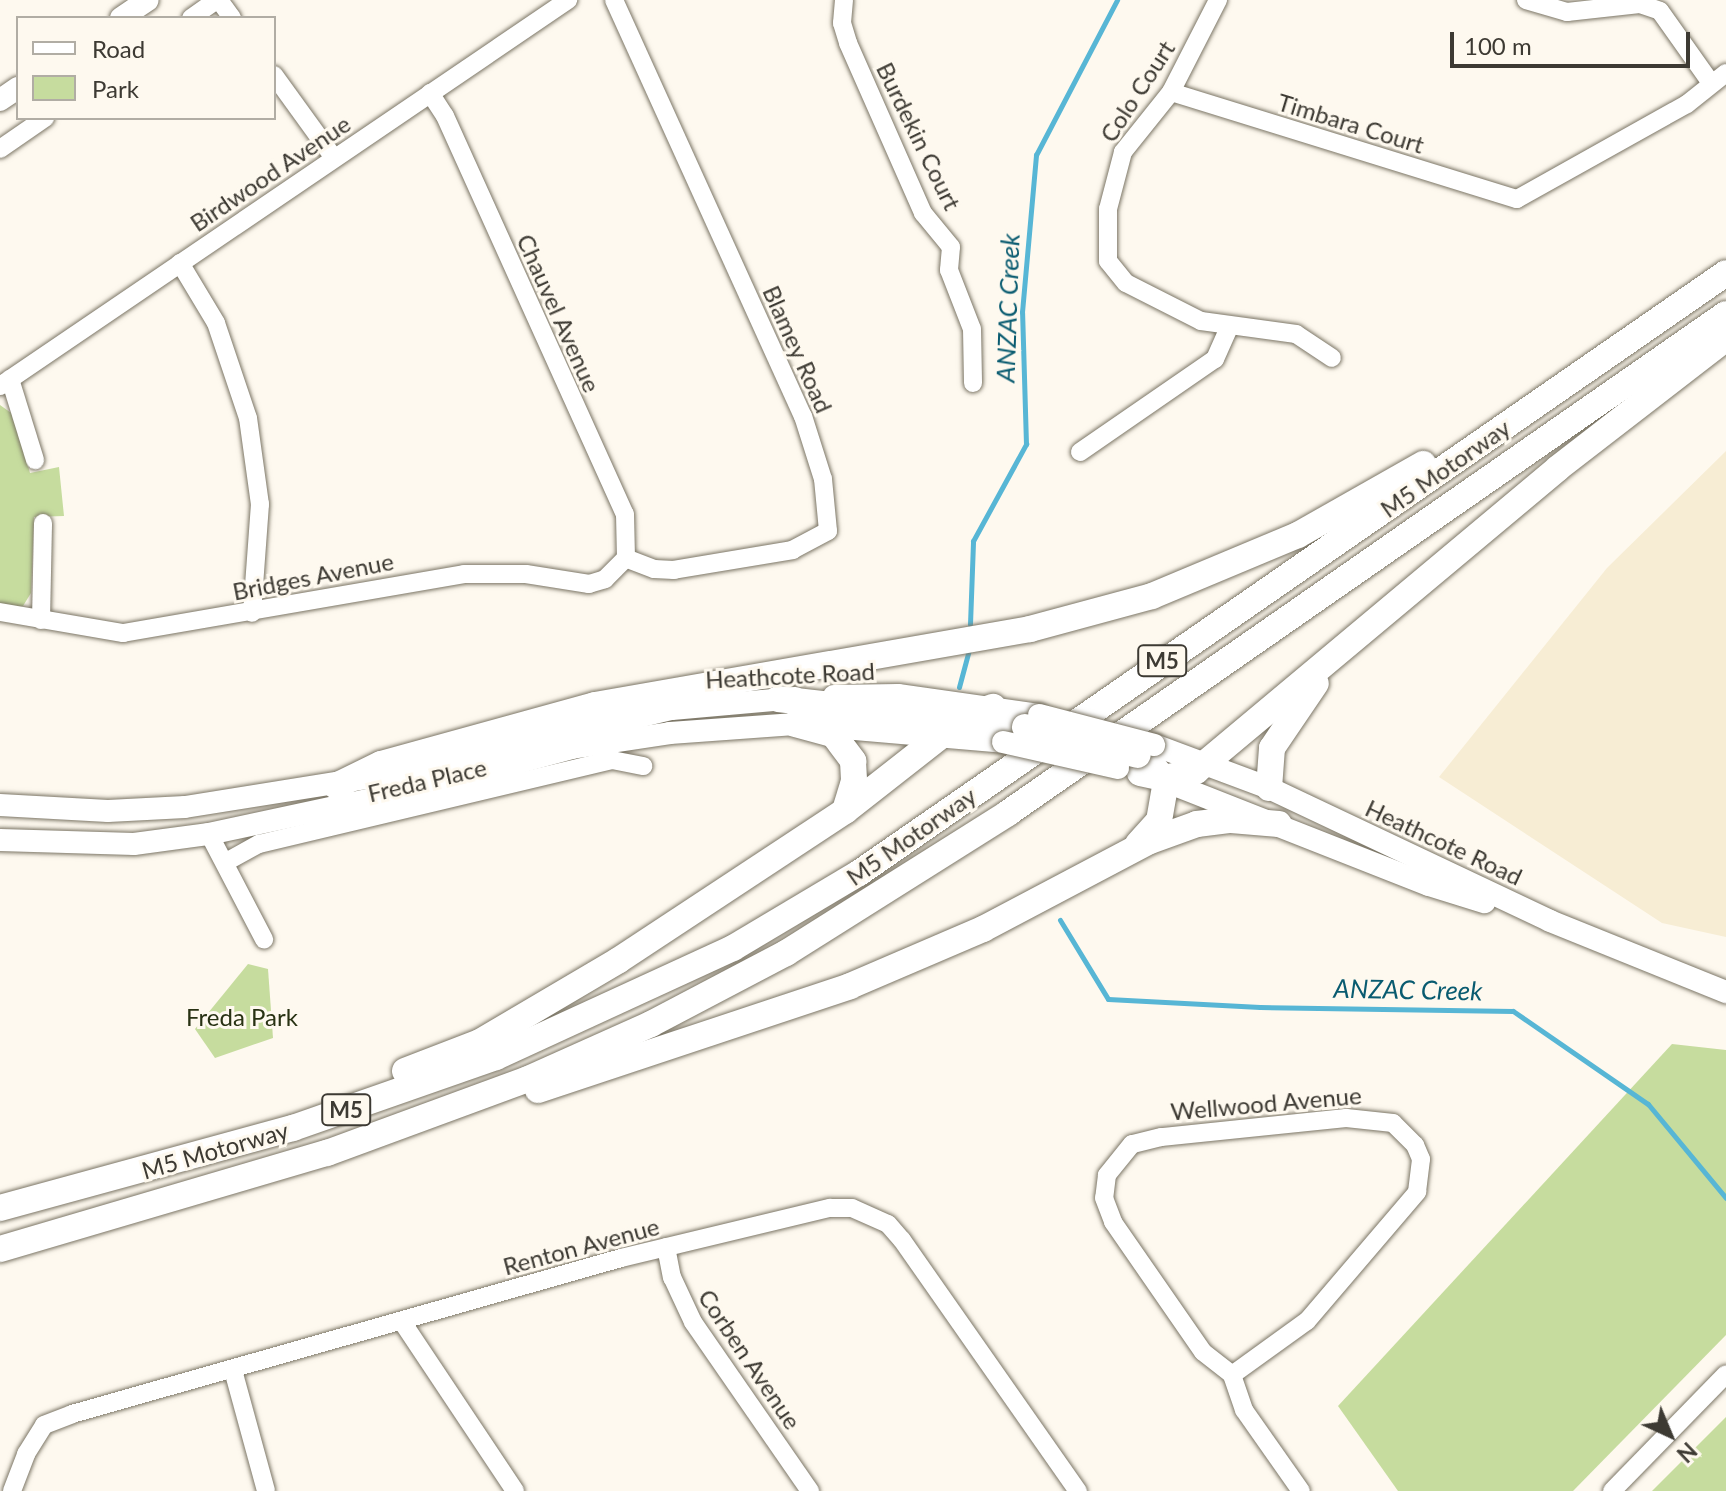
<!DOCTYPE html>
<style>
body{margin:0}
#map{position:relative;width:1726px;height:1491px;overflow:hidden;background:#fef9ef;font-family:Lato,sans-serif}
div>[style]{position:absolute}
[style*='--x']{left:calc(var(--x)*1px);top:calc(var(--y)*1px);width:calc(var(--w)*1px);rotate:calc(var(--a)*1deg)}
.built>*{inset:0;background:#f7edd4}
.green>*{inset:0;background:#c6dc9e}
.stream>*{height:5px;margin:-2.5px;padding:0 2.5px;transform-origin:2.5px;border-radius:2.5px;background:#57b6d5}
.roads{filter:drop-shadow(0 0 2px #7b7565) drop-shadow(0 0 2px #7b7565)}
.minor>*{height:18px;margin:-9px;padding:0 9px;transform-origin:9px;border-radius:9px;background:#fff}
.major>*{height:22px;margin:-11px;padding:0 11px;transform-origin:11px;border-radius:11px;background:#fff}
.highway>*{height:26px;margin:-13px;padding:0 13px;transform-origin:13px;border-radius:13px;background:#fff}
.bridges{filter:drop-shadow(0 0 2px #7b7565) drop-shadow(0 0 2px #7b7565)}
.major-bridge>*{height:22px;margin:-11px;padding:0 11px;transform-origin:11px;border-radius:11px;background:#fff}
.highway-bridge>*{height:26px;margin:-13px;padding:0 13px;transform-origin:13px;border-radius:13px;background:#fff}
span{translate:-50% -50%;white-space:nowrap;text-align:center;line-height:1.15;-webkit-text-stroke:6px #fef9ef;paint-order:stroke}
.shield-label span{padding:2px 6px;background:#fef9ef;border:2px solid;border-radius:6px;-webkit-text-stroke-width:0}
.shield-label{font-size:22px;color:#3d3a33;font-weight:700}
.street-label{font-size:24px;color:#3d3a33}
.park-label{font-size:24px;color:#283213}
.water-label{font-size:26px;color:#095b70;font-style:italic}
.legend{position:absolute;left:16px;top:16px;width:260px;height:104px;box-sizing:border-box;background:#fef9ef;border:2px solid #b1ada4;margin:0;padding:10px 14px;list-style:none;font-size:24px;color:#3d3a33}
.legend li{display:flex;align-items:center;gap:16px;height:40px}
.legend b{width:40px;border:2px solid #b1ada4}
.north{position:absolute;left:1630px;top:1395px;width:80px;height:80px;-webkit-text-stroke:6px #fef9ef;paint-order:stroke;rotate:136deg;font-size:22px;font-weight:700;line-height:32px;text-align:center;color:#3d3a33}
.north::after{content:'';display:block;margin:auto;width:28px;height:36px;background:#3d3a33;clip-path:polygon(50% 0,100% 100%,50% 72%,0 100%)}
.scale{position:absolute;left:1450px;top:32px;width:240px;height:36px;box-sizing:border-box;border:4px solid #3d3a33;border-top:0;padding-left:10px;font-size:24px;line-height:28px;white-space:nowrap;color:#3d3a33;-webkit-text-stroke:6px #fef9ef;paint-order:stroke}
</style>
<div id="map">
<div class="built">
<i style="clip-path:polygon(1726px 451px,1726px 937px,1662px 923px,1439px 777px,1607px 568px)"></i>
</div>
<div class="green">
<i style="clip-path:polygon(0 405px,14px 415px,30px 473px,59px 467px,64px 516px,34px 517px,31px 593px,23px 606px,11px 609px,0 607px)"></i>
<i style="clip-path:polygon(248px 964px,268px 969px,273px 1038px,215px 1058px,195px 1029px)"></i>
<i style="clip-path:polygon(1672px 1044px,1726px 1050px,1726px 1335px,1573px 1491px,1398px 1491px,1338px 1406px)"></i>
<i style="clip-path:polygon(1726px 1417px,1726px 1491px,1652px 1491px)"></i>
</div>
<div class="stream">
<i style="--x:970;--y:624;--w:83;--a:-87.9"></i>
<i style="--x:973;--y:541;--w:111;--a:-61.3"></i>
<i style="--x:1026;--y:444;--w:132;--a:-91.7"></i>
<i style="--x:1022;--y:312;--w:158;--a:-84.9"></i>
<i style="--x:1036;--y:155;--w:175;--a:-62.4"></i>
<i style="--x:959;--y:687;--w:38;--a:-75"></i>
<i style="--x:1060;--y:920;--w:92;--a:58.7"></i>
<i style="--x:1108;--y:999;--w:152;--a:3"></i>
<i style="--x:1260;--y:1007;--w:253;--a:0.9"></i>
<i style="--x:1513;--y:1011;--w:164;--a:34.6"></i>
<i style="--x:1648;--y:1104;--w:122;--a:50.3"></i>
</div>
<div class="roads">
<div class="minor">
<i style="--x:219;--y:0;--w:22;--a:54"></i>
<i style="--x:614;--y:0;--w:457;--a:65.6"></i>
<i style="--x:803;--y:416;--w:66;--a:72.4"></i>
<i style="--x:823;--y:479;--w:52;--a:84.5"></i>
<i style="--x:828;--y:531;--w:40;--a:152"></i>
<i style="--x:793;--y:550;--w:121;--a:170.5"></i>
<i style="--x:674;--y:570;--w:20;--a:-177"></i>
<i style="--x:654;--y:569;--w:30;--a:-159"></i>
<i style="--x:844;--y:0;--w:23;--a:95"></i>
<i style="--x:842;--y:23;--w:21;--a:73"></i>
<i style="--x:848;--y:43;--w:186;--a:66.2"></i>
<i style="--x:923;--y:213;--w:44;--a:50.5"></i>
<i style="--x:951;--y:247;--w:23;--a:95"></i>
<i style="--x:949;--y:270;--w:63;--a:68.7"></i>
<i style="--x:972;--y:329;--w:54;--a:88.9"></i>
<i style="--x:1218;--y:0;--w:103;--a:117.1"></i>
<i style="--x:1171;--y:92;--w:77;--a:128.7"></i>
<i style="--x:1123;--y:152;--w:59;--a:104.7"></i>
<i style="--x:1108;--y:209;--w:52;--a:90"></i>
<i style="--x:1108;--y:261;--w:28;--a:51"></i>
<i style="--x:1126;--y:283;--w:84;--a:26.9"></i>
<i style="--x:1201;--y:321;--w:96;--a:7.8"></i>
<i style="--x:1296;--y:334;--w:43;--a:33.7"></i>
<i style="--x:1526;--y:0;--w:43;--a:16.3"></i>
<i style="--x:1567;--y:12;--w:73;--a:-6.3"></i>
<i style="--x:1640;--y:4;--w:21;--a:19"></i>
<i style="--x:1660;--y:11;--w:88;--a:54.7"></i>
<i style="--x:191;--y:18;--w:32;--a:-35"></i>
<i style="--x:274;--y:75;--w:102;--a:54.1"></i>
<i style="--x:1171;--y:92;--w:362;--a:17.2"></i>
<i style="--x:1517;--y:199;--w:195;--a:-29.2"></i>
<i style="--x:1687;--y:104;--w:50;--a:-38.5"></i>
<i style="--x:430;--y:93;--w:27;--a:57"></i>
<i style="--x:445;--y:116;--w:437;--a:65.7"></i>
<i style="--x:625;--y:514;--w:44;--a:88.7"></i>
<i style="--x:0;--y:149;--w:55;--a:-34.6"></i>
<i style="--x:180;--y:263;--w:70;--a:59"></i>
<i style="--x:216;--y:323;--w:100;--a:71.4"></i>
<i style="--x:248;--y:418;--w:87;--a:82.1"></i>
<i style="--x:260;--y:504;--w:109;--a:94.2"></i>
<i style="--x:10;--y:379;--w:85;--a:72.8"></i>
<i style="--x:0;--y:386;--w:687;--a:-34.2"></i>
<i style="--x:1080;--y:452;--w:164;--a:-34.6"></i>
<i style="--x:1215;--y:359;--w:35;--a:-66"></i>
<i style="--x:0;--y:612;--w:125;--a:9.7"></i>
<i style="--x:123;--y:633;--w:346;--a:-9.8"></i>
<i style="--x:464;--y:574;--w:62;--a:0"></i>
<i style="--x:526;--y:574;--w:64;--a:9"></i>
<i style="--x:589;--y:584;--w:17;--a:-17"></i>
<i style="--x:605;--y:579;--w:30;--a:-45"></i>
<i style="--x:41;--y:620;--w:97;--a:-88.8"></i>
<i style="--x:209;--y:834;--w:119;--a:62.4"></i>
<i style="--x:226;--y:862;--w:38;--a:-29"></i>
<i style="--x:259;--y:844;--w:363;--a:-13.4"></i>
<i style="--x:612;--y:760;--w:32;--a:11"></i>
<i style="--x:666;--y:1247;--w:31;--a:79"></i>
<i style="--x:672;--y:1277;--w:50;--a:65"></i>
<i style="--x:693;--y:1322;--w:206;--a:55.3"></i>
<i style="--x:403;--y:1323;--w:202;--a:56.3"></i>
<i style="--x:233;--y:1370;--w:125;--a:74.7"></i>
<i style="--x:1232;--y:1375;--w:92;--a:-35.8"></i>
<i style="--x:1307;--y:1321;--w:170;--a:-49.5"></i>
<i style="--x:1417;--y:1192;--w:33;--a:-83"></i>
<i style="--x:1421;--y:1159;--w:15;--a:-113"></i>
<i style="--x:1415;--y:1145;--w:31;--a:-135"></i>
<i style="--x:1393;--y:1123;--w:47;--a:-173.9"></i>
<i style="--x:1346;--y:1118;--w:186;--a:174.1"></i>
<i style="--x:1161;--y:1137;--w:30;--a:166"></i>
<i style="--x:1132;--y:1144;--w:40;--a:129"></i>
<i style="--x:1107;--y:1175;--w:23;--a:97"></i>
<i style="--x:1104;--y:1198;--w:26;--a:69"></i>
<i style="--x:1113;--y:1222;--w:158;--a:55.3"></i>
<i style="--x:1203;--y:1352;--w:37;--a:38"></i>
<i style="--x:1232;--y:1375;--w:37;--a:71"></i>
<i style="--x:1244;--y:1410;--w:99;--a:54.9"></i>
<i style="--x:12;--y:1491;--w:40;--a:-69"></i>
<i style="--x:26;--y:1454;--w:34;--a:-58"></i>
<i style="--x:44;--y:1425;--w:30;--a:-21"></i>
<i style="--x:72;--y:1414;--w:571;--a:-15.86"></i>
<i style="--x:621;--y:1258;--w:215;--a:-13.5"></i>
<i style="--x:830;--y:1208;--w:22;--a:0"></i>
<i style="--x:852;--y:1208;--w:39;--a:24"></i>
<i style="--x:888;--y:1224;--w:21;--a:49"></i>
<i style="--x:902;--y:1240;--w:307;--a:55"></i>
<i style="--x:1612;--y:1491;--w:163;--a:-45.7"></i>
</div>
<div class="major">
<i style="--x:121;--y:18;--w:32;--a:-34"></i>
<i style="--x:0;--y:100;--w:22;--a:-34"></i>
<i style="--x:834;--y:696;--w:64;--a:-0.9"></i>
<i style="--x:898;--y:695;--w:142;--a:8.1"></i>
<i style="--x:1154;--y:745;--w:123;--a:20.5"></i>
<i style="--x:1269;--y:788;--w:311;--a:25.3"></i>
<i style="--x:1550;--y:921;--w:190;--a:22"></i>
<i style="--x:1157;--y:778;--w:292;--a:21.5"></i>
<i style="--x:1429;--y:885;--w:58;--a:17.2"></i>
<i style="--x:0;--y:805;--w:108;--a:3.2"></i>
<i style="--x:108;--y:811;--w:77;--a:-3"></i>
<i style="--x:185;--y:807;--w:235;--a:-9.1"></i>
<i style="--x:417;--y:770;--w:262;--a:-13.5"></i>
<i style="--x:672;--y:709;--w:124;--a:-5.1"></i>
<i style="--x:0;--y:840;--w:134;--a:1.7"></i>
<i style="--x:134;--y:844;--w:76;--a:-7.6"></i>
<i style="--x:209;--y:834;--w:220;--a:-12.1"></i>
<i style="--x:424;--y:788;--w:153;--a:-15.1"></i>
<i style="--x:572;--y:748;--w:99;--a:-8.7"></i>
<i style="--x:670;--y:733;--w:125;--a:-4.1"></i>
<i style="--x:795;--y:724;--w:209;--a:4.9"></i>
</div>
<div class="highway">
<i style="--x:778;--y:699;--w:249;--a:6.5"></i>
<i style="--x:795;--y:724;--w:39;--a:15"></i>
<i style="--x:833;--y:734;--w:34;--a:53"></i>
<i style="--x:853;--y:761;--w:20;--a:87"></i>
<i style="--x:854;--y:781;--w:31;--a:107"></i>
<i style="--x:1140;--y:773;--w:25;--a:12"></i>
<i style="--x:1164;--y:778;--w:33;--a:-12"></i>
<i style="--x:1196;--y:771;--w:472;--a:-39.9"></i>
<i style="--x:1558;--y:468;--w:212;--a:-37.7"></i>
<i style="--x:336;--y:786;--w:50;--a:-26.1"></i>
<i style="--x:381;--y:764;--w:222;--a:-15.4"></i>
<i style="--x:595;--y:705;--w:442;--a:-9.9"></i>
<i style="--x:1030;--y:629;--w:126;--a:-15.1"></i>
<i style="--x:1152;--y:596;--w:158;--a:-22.7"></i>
<i style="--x:1298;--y:535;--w:144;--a:-29.6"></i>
<i style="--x:1269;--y:788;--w:40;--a:-85.7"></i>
<i style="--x:1272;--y:748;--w:78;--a:-55.9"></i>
<i style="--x:1138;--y:844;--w:31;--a:-48"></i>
<i style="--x:1159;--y:821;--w:41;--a:-80.1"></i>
<i style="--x:1166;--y:781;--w:20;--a:-131"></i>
<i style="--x:405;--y:1071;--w:80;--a:-21.1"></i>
<i style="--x:480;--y:1042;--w:161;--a:-30.5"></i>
<i style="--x:619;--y:960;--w:271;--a:-33.4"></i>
<i style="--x:845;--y:811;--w:152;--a:-38.1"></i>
<i style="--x:965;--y:717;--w:30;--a:-20"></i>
<i style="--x:538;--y:1090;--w:329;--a:-18.4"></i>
<i style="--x:850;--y:986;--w:145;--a:-23.2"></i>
<i style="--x:983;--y:929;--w:189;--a:-27.8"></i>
<i style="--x:1150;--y:841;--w:50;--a:-19.9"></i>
<i style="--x:1197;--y:824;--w:34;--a:-7"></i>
<i style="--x:1231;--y:820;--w:48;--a:4.8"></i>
<i style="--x:0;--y:1208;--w:304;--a:-15.3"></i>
<i style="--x:293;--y:1128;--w:215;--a:-19.3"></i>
<i style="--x:496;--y:1057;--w:261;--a:-24.7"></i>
<i style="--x:733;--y:948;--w:147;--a:-30.8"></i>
<i style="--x:859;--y:873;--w:1054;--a:-34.68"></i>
<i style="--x:0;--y:1249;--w:341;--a:-16.4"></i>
<i style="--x:327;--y:1153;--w:214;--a:-20.2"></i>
<i style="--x:528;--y:1079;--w:135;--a:-24.1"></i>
<i style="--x:651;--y:1024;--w:153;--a:-27.7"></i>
<i style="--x:786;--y:953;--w:262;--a:-32.2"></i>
<i style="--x:1008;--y:813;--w:874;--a:-34.8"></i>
</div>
</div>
<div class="bridges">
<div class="major-bridge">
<i style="--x:1039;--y:715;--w:119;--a:14.6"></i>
<i style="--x:1003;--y:742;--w:118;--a:12.7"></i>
</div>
<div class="highway-bridge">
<i style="--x:1025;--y:727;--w:116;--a:13.9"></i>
</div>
</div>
<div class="shield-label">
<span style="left:1162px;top:661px">M5</span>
<span style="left:346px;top:1110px">M5</span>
</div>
<div class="street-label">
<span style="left:1137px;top:91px;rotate:-57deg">Colo Court</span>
<span style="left:1351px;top:123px;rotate:17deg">Timbara Court</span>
<span style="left:919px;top:136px;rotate:64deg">Burdekin Court</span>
<span style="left:270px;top:173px;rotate:-34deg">Birdwood Avenue</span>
<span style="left:559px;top:313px;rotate:66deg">Chauvel Avenue</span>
<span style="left:798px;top:349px;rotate:66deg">Blamey Road</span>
<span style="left:1445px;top:468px;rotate:-35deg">M5 Motorway</span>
<span style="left:313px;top:576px;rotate:-11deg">Bridges Avenue</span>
<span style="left:790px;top:675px;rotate:-3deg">Heathcote Road</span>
<span style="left:427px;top:780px;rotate:-13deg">Freda Place</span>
<span style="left:911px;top:836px;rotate:-35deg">M5 Motorway</span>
<span style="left:1444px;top:842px;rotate:25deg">Heathcote Road</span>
<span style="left:1266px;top:1103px;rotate:-5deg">Wellwood Avenue</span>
<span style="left:215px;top:1150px;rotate:-16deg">M5 Motorway</span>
<span style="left:581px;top:1246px;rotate:-15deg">Renton Avenue</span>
<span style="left:750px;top:1359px;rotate:56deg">Corben Avenue</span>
</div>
<div class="park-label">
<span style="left:242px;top:1017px">Freda Park</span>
</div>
<div class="water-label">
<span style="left:1008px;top:308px;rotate:-88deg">ANZAC Creek</span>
<span style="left:1408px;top:990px;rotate:1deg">ANZAC Creek</span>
</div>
<ul class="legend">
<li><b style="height:10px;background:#fff"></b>Road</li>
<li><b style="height:22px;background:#c6dc9e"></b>Park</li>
</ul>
<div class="north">N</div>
<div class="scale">100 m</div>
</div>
